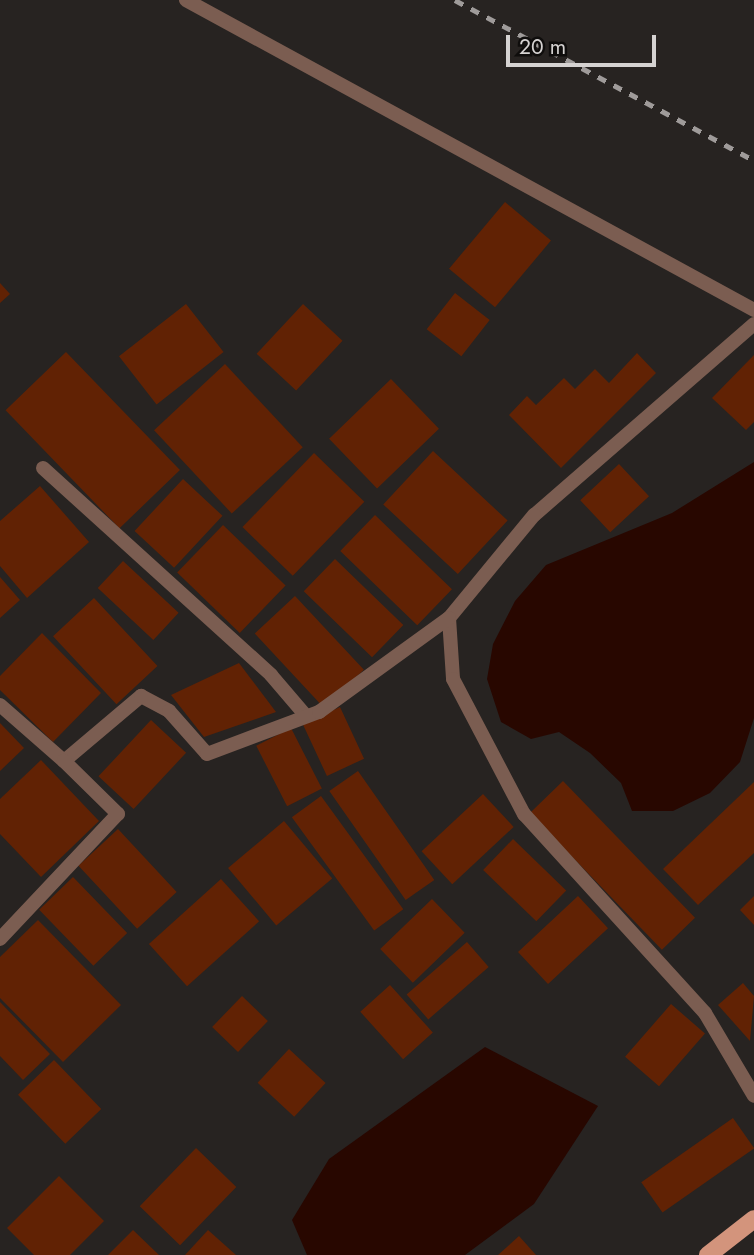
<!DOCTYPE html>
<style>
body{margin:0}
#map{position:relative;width:754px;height:1255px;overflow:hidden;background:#272321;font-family:Jost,sans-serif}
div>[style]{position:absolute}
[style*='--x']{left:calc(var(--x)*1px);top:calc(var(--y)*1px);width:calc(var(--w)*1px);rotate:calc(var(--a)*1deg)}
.water>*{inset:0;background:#280700}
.building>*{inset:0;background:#612204;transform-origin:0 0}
.street>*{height:14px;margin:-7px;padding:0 7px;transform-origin:7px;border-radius:7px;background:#7b5d51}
.primary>*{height:18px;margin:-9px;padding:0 9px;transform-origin:9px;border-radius:9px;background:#d3947c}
.rail>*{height:5px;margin-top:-2.5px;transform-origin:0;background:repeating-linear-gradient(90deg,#9f9b9a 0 9px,transparent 0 18px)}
span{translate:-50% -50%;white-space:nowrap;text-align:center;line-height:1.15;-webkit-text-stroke:5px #0f0d0c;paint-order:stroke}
.scale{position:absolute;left:506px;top:35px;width:150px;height:32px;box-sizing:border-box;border:4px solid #d5d2d1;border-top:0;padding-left:9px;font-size:21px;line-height:24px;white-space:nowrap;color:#d5d2d1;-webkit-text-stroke:5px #0f0d0c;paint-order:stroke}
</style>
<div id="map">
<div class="water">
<i style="clip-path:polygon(754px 462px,754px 718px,740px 762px,710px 793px,673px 811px,632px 811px,621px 783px,590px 753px,559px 732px,531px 739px,501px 722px,487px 679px,493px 644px,515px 601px,546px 565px,672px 513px)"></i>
<i style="clip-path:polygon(485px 1047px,598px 1106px,534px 1204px,465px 1255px,307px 1255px,292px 1220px,329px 1159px)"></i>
</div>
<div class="building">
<i style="left:505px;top:202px;width:60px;height:87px;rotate:40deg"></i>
<i style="clip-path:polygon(0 283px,10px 294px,0 303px)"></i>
<i style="left:455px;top:293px;width:44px;height:46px;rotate:38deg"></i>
<i style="left:186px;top:304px;width:61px;height:85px;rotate:52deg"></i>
<i style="left:303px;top:304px;width:54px;height:68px;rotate:43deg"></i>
<i style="left:66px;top:352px;width:164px;height:84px;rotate:46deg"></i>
<i style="clip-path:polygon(637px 353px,656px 373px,561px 468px,509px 415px,527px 396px,536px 405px,564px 378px,575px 389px,595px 369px,609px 383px)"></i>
<i style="clip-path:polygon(754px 355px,754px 422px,746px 430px,712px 398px)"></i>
<i style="left:225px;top:364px;width:114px;height:97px;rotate:47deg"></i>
<i style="left:391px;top:379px;width:69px;height:86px;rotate:46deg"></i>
<i style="left:433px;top:451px;width:102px;height:73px;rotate:43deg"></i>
<i style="left:314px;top:453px;width:70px;height:103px;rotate:44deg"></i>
<i style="left:619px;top:464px;width:44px;height:53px;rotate:47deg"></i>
<i style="left:183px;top:479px;width:54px;height:71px;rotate:43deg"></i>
<i style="clip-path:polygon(40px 486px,89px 542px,27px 598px,0 566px,0 521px)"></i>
<i style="left:375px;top:515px;width:107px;height:50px;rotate:44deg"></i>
<i style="left:223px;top:525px;width:87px;height:66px;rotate:44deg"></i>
<i style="left:335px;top:559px;width:95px;height:45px;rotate:44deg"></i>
<i style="left:123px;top:561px;width:76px;height:37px;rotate:43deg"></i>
<i style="clip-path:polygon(0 577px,20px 600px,0 618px)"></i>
<i style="left:295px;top:596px;width:101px;height:55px;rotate:47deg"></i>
<i style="left:94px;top:598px;width:93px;height:56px;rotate:47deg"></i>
<i style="clip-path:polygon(42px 633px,101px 693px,53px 742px,0 690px,0 676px)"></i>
<i style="clip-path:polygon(239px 663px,276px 712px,204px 737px,171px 695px)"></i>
<i style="left:340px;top:707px;width:57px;height:41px;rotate:65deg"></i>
<i style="left:151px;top:720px;width:48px;height:77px;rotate:43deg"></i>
<i style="clip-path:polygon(0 723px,24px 748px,0 771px)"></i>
<i style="left:291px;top:728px;width:68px;height:39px;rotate:63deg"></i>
<i style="clip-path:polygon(41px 760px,99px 821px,41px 877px,0 834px,0 799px)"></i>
<i style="left:358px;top:771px;width:133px;height:35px;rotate:55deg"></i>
<i style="left:563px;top:781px;width:190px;height:46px;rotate:46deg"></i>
<i style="clip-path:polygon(754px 782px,754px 853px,698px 905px,663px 869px)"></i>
<i style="left:483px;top:794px;width:45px;height:84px;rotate:47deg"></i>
<i style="left:321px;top:796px;width:140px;height:36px;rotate:54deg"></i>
<i style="left:284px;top:821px;width:75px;height:73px;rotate:50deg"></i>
<i style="left:118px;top:829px;width:86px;height:54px;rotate:47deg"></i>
<i style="left:513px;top:839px;width:74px;height:43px;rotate:44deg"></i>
<i style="left:73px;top:877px;width:78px;height:47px;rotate:46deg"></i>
<i style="left:221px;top:879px;width:57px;height:97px;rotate:48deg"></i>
<i style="left:578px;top:896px;width:44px;height:82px;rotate:47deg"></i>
<i style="clip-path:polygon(754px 896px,754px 925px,740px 910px)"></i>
<i style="left:432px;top:899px;width:47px;height:72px;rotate:46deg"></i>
<i style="clip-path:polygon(38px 920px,121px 1005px,63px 1062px,0 998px,0 957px)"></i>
<i style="left:467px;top:942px;width:33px;height:80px;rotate:49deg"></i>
<i style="clip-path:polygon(743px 983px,754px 996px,750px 1041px,718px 1005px)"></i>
<i style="left:390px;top:985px;width:64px;height:40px;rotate:48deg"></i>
<i style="left:242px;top:996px;width:36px;height:43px;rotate:44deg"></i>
<i style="clip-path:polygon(0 1002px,50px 1054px,23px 1080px,0 1056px)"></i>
<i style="left:671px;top:1004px;width:45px;height:70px;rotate:41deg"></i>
<i style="left:289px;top:1049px;width:50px;height:46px;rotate:43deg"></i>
<i style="left:54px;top:1060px;width:68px;height:50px;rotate:46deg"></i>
<i style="left:733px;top:1118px;width:37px;height:112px;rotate:55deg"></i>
<i style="left:196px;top:1148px;width:56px;height:81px;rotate:44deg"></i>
<i style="clip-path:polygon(59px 1176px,104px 1221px,70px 1255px,34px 1255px,7px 1228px)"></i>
<i style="clip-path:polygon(133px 1230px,159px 1255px,108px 1255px)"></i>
<i style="clip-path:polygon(208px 1230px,236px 1255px,185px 1255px)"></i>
<i style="clip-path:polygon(519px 1236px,536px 1255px,498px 1255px)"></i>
</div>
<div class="street">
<i style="--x:186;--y:0;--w:647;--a:28.62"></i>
<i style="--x:754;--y:324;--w:291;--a:139"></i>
<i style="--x:534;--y:515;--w:134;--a:129.5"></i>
<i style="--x:449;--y:618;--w:61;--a:86.2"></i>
<i style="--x:453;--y:679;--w:153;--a:62.3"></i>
<i style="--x:524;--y:814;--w:269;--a:47.7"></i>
<i style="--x:705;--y:1013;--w:96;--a:59.4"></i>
<i style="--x:43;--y:468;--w:308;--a:42.2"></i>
<i style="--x:271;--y:675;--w:54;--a:49.5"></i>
<i style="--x:0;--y:705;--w:85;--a:41.2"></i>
<i style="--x:64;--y:761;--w:101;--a:-40.2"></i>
<i style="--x:141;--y:696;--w:32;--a:28"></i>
<i style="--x:169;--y:711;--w:57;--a:48.5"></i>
<i style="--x:207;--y:754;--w:120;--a:-20.6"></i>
<i style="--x:319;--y:712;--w:160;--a:-35.9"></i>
<i style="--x:0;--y:939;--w:172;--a:-46.7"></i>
<i style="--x:118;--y:814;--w:76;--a:-135.5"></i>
</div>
<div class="primary">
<i style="--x:708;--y:1255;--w:58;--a:-38"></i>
</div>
<div class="rail">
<i style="--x:455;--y:0;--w:339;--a:28.2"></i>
</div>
<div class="scale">20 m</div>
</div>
